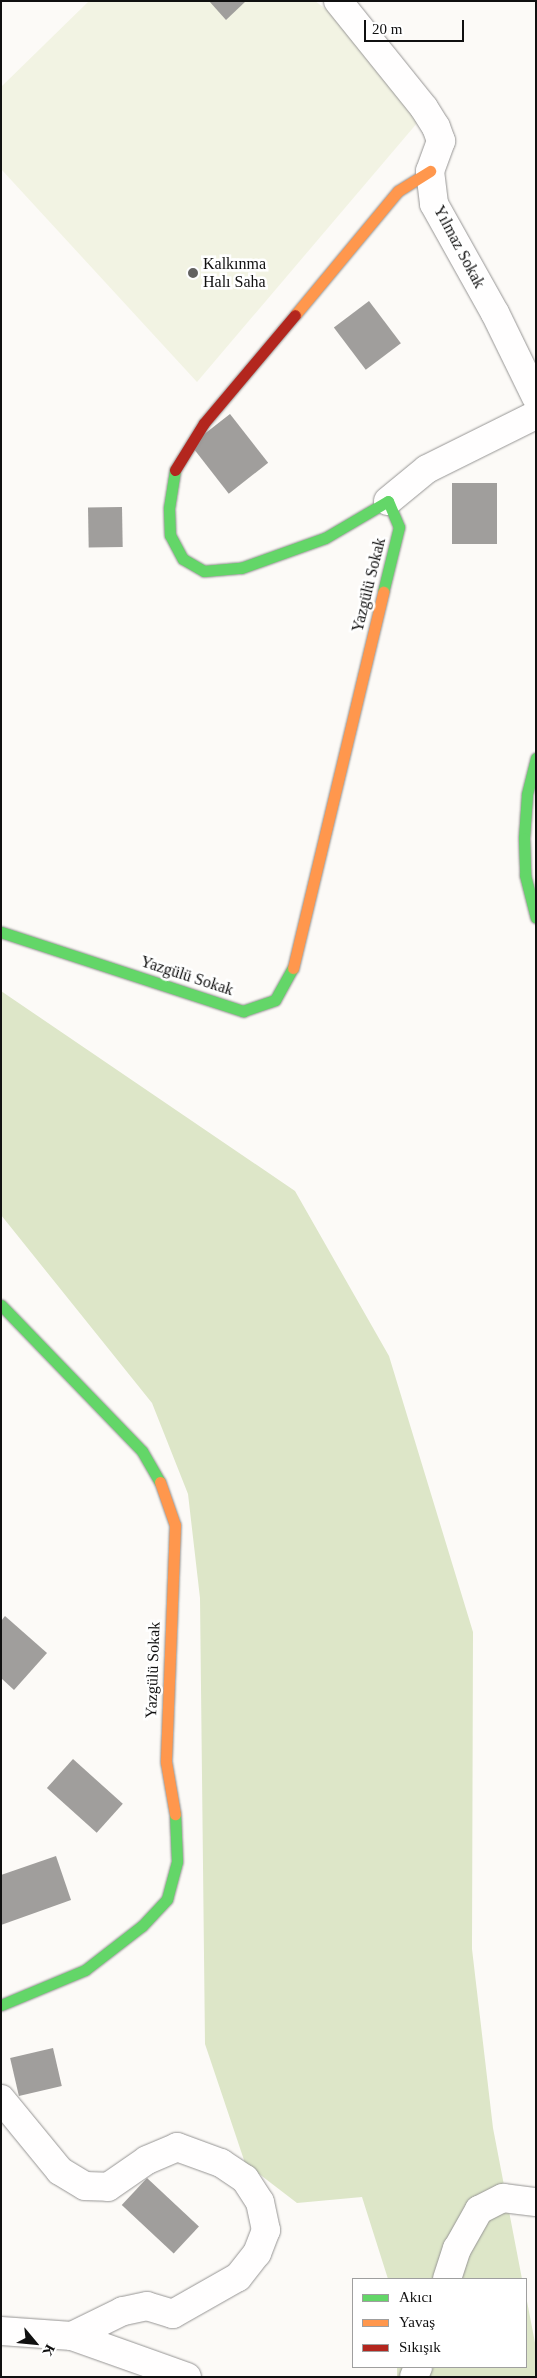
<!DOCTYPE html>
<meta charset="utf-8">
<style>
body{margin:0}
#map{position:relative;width:537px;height:2378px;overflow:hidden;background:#fcfaf7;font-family:Georgia,serif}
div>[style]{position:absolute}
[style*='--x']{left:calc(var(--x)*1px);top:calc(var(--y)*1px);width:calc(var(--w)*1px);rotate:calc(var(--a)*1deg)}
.forest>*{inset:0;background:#dde6c8}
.pitch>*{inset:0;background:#f2f3e3}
.building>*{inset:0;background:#a09e9c;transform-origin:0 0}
.roads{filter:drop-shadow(0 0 1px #969594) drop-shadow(0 0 1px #969594)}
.street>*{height:28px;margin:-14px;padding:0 14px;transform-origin:14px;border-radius:14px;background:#fffefe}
.fast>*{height:11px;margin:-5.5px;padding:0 5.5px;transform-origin:5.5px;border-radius:5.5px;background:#63d668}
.slow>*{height:11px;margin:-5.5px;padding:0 5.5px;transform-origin:5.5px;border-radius:5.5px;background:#ff974d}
.jam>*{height:11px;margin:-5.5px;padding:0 5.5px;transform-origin:5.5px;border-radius:5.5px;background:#b3261e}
.dots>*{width:14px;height:14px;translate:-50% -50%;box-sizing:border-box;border:2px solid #fff;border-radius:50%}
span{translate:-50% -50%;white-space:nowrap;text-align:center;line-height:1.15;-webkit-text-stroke:5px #fff;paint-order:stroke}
.street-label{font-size:16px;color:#101010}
.poi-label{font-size:16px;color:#101010}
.left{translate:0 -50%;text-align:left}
.frame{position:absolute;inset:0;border:2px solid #101010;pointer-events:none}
.legend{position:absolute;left:352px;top:2278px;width:175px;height:90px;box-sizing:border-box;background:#fff;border:1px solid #9f9f9f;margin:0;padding:6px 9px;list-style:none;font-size:15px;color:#101010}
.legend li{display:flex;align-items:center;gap:10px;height:25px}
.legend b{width:25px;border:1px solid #9f9f9f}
.north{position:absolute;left:10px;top:2318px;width:50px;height:50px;-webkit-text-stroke:4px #fff;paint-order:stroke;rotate:118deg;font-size:14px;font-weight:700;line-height:20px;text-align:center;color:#101010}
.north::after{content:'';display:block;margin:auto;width:18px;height:22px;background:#101010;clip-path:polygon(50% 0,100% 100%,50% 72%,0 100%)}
.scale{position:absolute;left:364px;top:20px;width:100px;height:22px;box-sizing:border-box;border:2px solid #101010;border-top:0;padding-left:6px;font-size:15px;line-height:18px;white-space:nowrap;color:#101010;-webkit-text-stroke:4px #fff;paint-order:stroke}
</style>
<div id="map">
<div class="forest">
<i style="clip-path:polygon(1px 991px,295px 1191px,389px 1356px,473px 1632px,472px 1949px,493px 2128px,522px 2279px,388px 2279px,362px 2197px,297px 2203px,245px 2163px,205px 2044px,200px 1598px,188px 1494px,152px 1403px,1px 1215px)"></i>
<i style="clip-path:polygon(526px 2296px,536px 2348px,536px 2377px,397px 2377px,397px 2367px,526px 2367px)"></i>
</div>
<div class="pitch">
<i style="clip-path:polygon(89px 1px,315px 1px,346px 24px,418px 122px,197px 382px,1px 169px,1px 87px)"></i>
</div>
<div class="building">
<i style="clip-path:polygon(209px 1px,246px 1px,226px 20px)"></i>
<i style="left:369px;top:301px;width:53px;height:44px;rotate:53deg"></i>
<i style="left:230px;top:414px;width:62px;height:50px;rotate:52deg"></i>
<i style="left:452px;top:483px;width:45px;height:61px"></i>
<i style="left:122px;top:507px;width:40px;height:34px;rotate:89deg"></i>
<i style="clip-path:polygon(5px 1616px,47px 1653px,14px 1690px,1px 1678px,1px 1621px)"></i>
<i style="left:73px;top:1759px;width:67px;height:39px;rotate:42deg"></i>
<i style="clip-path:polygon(56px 1856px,71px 1900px,1px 1925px,1px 1875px)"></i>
<i style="left:53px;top:2048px;width:39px;height:44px;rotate:77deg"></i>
<i style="left:147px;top:2178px;width:71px;height:37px;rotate:43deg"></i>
</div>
<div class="roads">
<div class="street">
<i style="--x:338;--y:1;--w:137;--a:51.2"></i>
<i style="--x:424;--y:108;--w:22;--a:58"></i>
<i style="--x:436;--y:127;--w:15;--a:70"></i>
<i style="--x:441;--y:141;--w:32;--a:110"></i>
<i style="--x:430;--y:171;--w:33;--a:83"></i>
<i style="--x:434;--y:204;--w:125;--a:60.8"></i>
<i style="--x:495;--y:313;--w:93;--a:64"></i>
<i style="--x:388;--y:501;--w:50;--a:-39.4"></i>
<i style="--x:427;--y:469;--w:122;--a:-26.4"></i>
<i style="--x:1;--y:2099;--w:93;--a:50.7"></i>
<i style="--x:60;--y:2171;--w:29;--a:31"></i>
<i style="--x:85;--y:2186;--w:23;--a:2"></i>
<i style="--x:108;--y:2187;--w:47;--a:-34.7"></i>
<i style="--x:147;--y:2160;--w:33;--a:-23"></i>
<i style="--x:177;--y:2147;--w:47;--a:20"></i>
<i style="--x:221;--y:2163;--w:29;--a:34"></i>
<i style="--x:245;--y:2179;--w:27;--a:57"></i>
<i style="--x:260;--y:2202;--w:29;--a:78"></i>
<i style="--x:266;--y:2230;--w:25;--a:111"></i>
<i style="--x:257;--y:2253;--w:31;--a:128"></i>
<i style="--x:238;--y:2277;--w:75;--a:150.4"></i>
<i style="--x:173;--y:2314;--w:27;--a:-163"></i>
<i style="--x:147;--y:2306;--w:25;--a:168"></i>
<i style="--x:123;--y:2311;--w:57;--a:153.9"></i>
<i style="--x:447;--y:2279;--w:32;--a:-72"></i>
<i style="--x:457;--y:2249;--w:45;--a:-60.6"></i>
<i style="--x:479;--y:2210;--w:27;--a:-27"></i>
<i style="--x:503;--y:2198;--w:33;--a:7"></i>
<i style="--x:1;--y:2331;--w:71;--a:4"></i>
<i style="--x:72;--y:2336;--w:122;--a:19.6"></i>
<i style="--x:414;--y:2377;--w:11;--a:-68"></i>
</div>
<div class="fast">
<i style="--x:175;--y:470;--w:39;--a:99"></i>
<i style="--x:169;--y:509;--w:26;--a:88"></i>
<i style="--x:170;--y:535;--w:27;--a:62"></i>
<i style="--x:183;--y:559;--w:24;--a:30"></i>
<i style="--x:204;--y:571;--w:37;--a:-5"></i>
<i style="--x:241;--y:568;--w:89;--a:-19.7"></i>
<i style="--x:325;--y:538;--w:73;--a:-30.4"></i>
<i style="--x:388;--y:501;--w:28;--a:67"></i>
<i style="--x:399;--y:527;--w:67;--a:103.8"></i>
<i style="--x:536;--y:758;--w:38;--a:104"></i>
<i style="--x:527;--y:795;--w:43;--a:94"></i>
<i style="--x:524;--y:838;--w:37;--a:88"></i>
<i style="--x:525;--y:875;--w:44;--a:75.7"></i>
<i style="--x:1;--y:932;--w:255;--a:18.1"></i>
<i style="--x:243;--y:1011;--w:34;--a:-19"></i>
<i style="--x:275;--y:1000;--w:37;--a:-61"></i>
<i style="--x:1;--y:1305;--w:203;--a:46"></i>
<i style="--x:142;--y:1451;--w:36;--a:60"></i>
<i style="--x:1;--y:2005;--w:91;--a:-22.6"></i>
<i style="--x:85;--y:1970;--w:72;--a:-37.7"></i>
<i style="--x:142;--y:1926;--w:37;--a:-47"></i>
<i style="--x:167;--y:1899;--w:39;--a:-75"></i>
<i style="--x:177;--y:1861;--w:47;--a:-92.4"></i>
</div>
<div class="slow">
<i style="--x:295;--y:315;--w:161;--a:-50.3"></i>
<i style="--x:398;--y:191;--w:38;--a:-32"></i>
<i style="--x:293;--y:968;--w:387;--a:-76.5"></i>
<i style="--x:160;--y:1482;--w:46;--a:70.8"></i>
<i style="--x:175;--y:1525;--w:237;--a:92.2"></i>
<i style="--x:166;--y:1762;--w:53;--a:80.2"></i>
</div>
<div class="jam">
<i style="--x:175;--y:470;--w:55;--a:-58.3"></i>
<i style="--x:204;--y:423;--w:141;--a:-49.9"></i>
</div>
</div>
<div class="dots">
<i style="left:193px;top:273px;background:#636261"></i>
</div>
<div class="street-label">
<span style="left:459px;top:247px;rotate:62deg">Yılmaz Sokak</span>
<span style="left:369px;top:585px;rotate:-76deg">Yazgülü Sokak</span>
<span style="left:187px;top:976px;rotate:18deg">Yazgülü Sokak</span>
<span style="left:153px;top:1670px;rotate:-88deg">Yazgülü Sokak</span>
</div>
<div class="poi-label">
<span class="left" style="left:203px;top:273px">Kalkınma<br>Halı Saha</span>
</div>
<div class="frame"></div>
<ul class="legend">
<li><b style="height:6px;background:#63d668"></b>Akıcı</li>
<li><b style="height:6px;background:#ff974d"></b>Yavaş</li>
<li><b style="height:6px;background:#b3261e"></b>Sıkışık</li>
</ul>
<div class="north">K</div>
<div class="scale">20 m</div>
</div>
